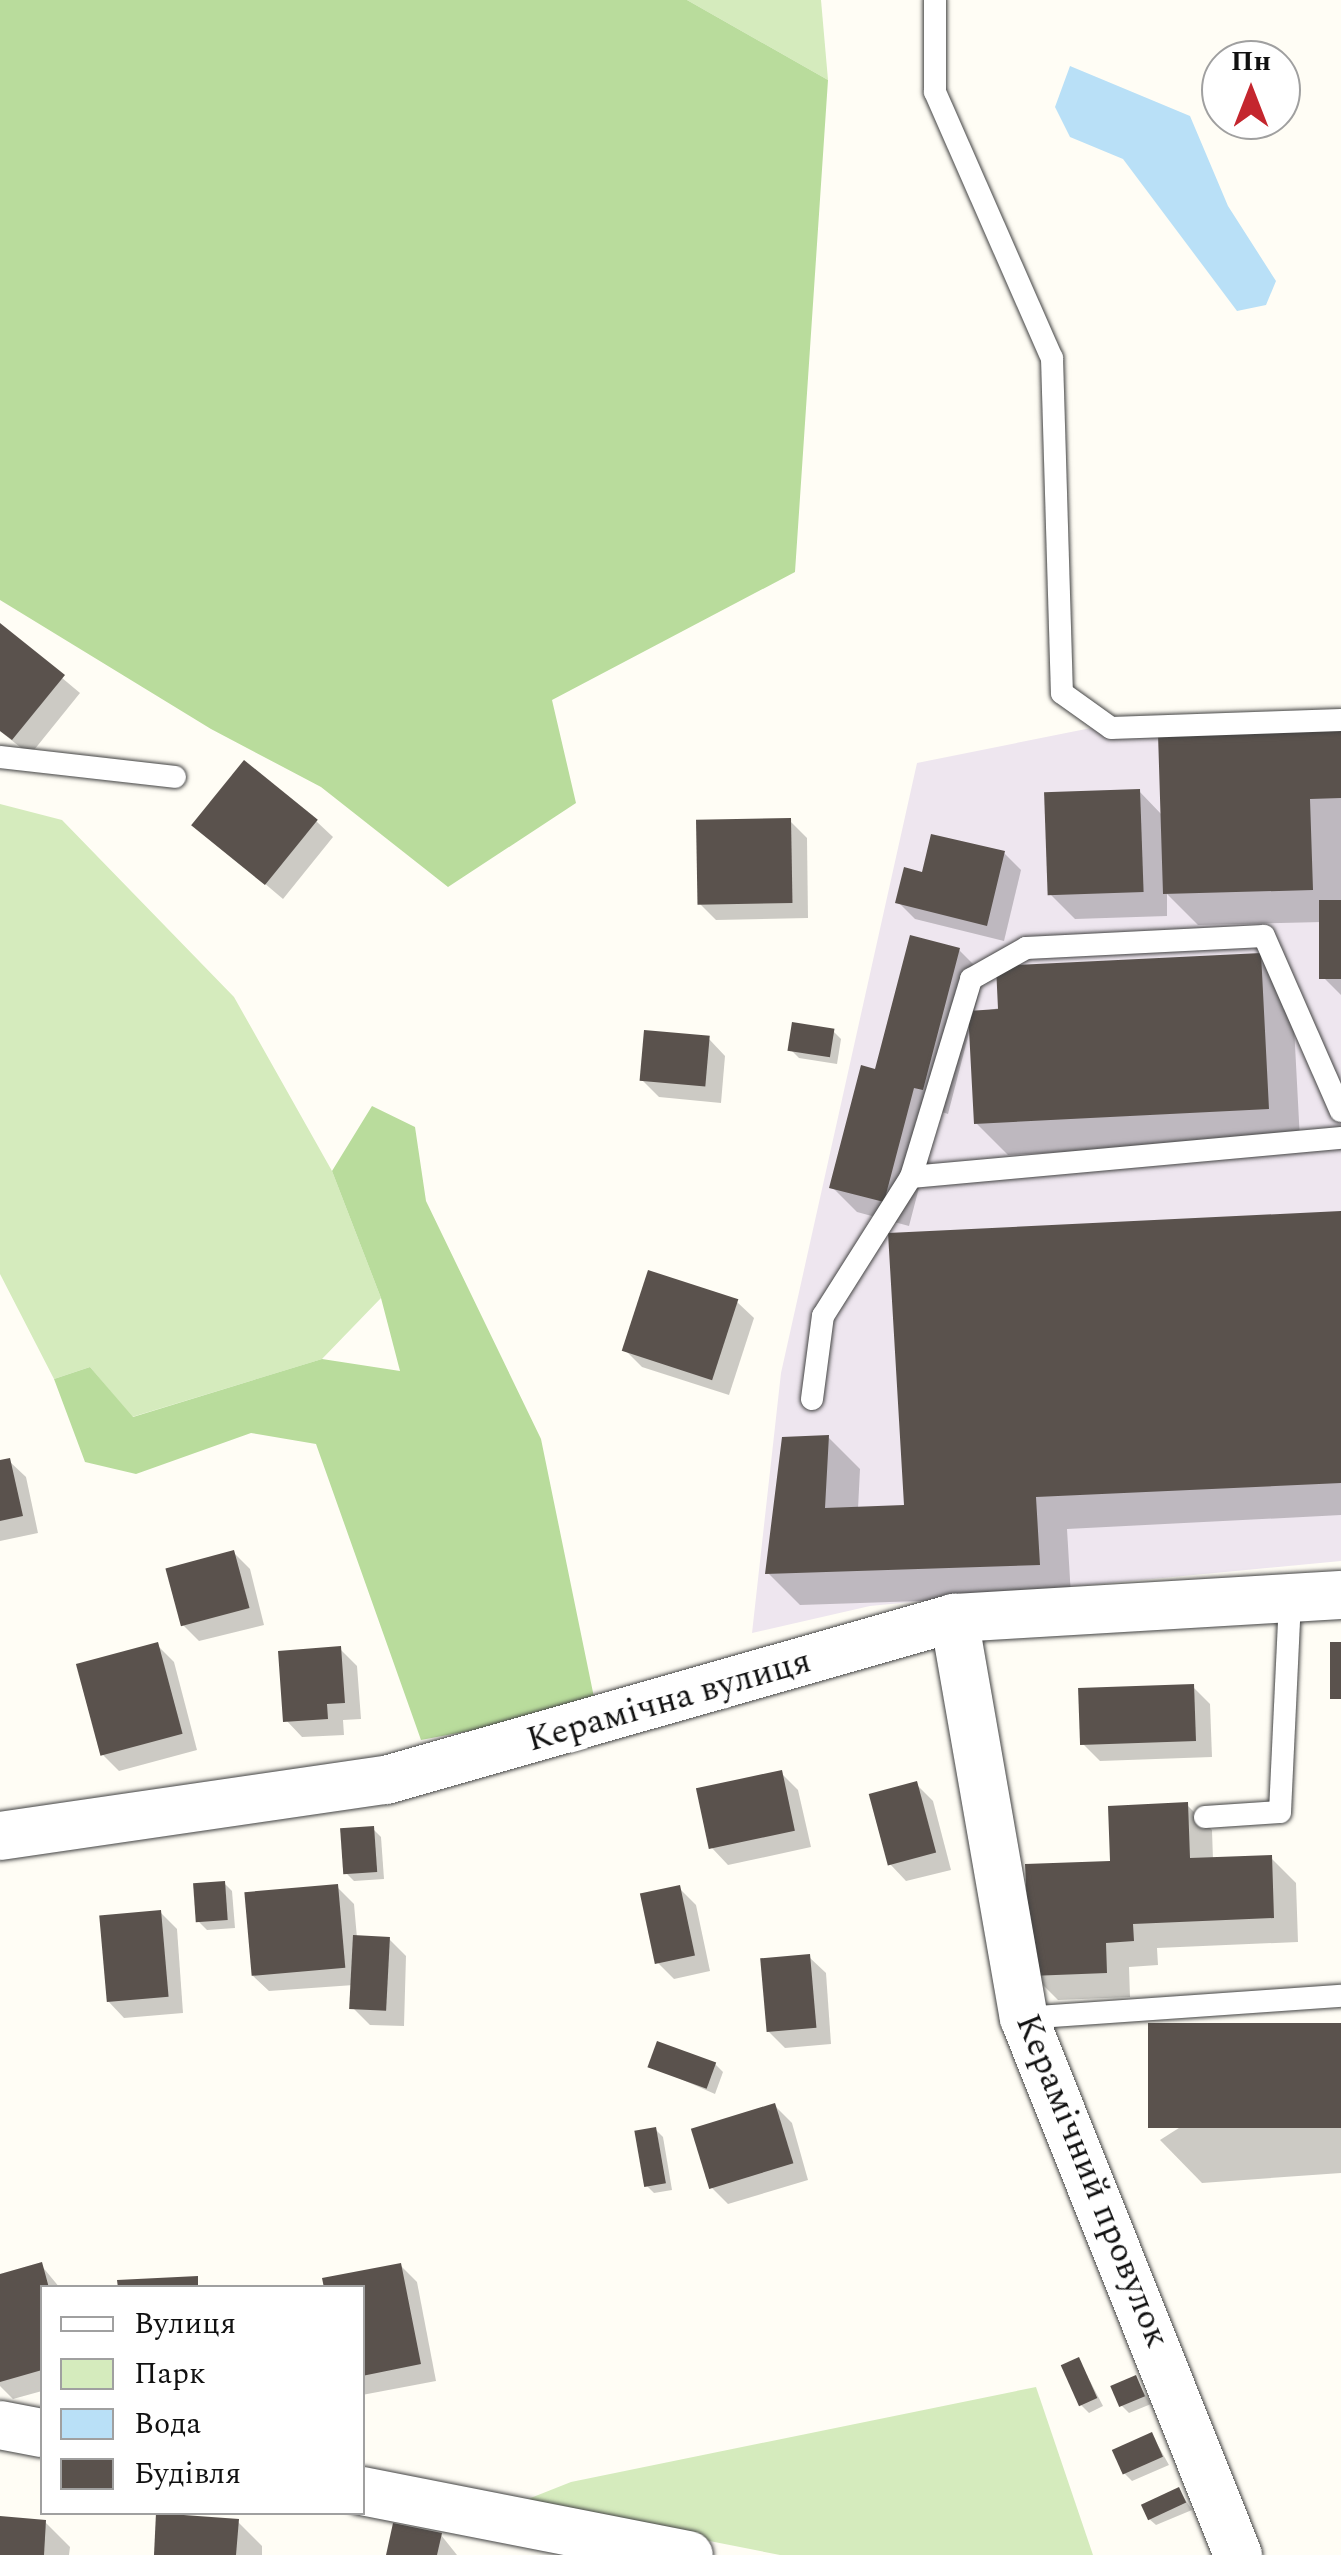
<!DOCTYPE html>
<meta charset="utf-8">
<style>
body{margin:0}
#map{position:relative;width:1341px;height:2555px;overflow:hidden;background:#fffdf5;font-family:Spectral,serif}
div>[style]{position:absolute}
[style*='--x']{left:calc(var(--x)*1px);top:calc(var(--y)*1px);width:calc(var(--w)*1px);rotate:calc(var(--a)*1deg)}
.industrial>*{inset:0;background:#eee6ef}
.green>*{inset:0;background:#d5ebbd}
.forest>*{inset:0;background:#b9dc9c}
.water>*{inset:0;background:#b9e0f7}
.shadow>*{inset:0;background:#0003}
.building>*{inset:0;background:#5a524d;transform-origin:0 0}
.roads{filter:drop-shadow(0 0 2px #444) drop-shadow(0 0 2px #444)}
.lane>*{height:22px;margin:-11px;padding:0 11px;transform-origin:11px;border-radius:11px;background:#fff}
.street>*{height:48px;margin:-24px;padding:0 24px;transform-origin:24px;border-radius:24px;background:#fff}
span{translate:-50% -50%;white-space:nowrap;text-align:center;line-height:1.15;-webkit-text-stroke:10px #fff;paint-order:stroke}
.street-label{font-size:35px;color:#111}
.legend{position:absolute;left:40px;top:2285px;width:325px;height:230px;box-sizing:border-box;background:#fff;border:2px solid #a0a0a0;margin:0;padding:12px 18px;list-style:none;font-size:30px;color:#111}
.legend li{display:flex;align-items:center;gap:20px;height:50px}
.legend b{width:50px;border:2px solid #a0a0a0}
.north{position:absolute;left:1201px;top:40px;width:100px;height:100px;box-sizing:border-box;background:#fff;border:2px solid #a0a0a0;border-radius:50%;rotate:0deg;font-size:28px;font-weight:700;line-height:40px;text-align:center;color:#111}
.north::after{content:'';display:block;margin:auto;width:35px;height:45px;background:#c4262e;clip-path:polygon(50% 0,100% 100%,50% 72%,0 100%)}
</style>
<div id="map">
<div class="industrial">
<i style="clip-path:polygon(1341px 712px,1341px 1561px,870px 1606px,752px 1633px,781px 1373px,917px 763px,1131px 720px)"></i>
</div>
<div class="green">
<i style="clip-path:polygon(687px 0,821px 0,828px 80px)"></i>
<i style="clip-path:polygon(0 804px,62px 820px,234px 997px,332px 1171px,381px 1298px,322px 1359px,132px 1417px,90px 1367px,54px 1379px,0 1274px)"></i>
<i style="clip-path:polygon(1036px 2387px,1093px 2555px,780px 2555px,518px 2503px,571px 2482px)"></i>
</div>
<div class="forest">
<i style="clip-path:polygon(0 0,687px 0,828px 80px,795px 572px,552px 700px,576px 803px,448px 887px,321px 787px,211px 729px,0 600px)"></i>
<i style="clip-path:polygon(372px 1106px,415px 1127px,426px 1201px,541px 1439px,596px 1707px,421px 1740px,316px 1444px,251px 1433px,136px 1474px,85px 1462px,54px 1379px,90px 1367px,133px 1417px,322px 1359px,400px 1371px,381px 1298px,332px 1171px)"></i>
</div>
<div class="water">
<i style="clip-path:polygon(1070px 66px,1190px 116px,1228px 206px,1276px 281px,1266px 305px,1237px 311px,1123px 159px,1070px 137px,1055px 107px)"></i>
</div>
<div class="shadow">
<i style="clip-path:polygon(0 626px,80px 693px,30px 755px,0 731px)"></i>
<i style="clip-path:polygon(1341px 731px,1341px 995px,1324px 978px,1322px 922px,1198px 925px,1167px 894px,1167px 916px,1075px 919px,1050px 894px,1139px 791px,1163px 816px)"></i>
<i style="clip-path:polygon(316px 821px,333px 837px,283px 899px,195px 825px)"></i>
<i style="clip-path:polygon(790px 821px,807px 838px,808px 918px,716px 920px,699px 903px)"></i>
<i style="clip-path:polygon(1004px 853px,1021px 870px,1004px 941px,915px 919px,898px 902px)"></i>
<i style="clip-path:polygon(959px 950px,984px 975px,974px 1013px,1260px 956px,1292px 988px,1300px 1140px,1008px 1155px,976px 1123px,970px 1029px,948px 1114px,939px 1111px,909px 1226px,857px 1212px,832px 1187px,877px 1072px)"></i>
<i style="clip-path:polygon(833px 1031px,841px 1039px,837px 1064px,799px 1058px,791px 1050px)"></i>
<i style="clip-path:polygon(709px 1039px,725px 1056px,721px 1103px,659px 1097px,642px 1080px)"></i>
<i style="clip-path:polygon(1341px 1214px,1341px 1515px,1067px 1529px,1071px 1596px,800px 1605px,768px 1573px,828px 1437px,860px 1469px,858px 1509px,906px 1507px)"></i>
<i style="clip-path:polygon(737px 1302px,754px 1318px,729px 1395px,642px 1367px,625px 1350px)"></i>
<i style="clip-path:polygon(9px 1461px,26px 1477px,38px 1533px,0 1541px,0 1463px)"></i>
<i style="clip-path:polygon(233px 1552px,250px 1569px,264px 1625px,199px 1641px,182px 1624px)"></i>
<i style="clip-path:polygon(157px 1645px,174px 1662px,197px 1750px,119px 1771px,102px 1754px)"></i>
<i style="clip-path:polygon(340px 1649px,357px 1666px,361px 1719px,343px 1720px,344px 1735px,302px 1737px,286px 1720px)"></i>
<i style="clip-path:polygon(1193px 1687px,1210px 1704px,1212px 1757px,1100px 1761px,1083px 1744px)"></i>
<i style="clip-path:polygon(781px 1773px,798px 1790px,811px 1847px,728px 1865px,712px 1848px)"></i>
<i style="clip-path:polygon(916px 1784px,933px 1801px,951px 1870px,906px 1881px,890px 1864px)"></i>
<i style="clip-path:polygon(1187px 1805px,1212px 1830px,1213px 1860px,1271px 1858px,1296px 1883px,1298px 1942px,1157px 1948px,1158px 1965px,1129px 1967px,1130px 1997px,1058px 2000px,1033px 1975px,1112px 1863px)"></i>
<i style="clip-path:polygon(373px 1829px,381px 1837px,384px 1879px,354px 1881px,346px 1873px)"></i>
<i style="clip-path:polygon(224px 1883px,232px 1891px,235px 1928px,207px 1930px,199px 1922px)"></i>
<i style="clip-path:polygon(337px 1887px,354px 1904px,357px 1938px,389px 1939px,406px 1956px,404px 2026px,370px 2025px,353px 2008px,354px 1985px,269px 1991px,252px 1975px)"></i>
<i style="clip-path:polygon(679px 1888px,696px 1905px,710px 1971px,674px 1979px,657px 1962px)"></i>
<i style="clip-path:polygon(160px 1912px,177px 1929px,183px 2013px,124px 2018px,108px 2001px)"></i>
<i style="clip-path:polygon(809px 1957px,826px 1973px,831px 2044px,785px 2048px,768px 2031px)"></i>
<i style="clip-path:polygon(1341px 2025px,1341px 2173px,1202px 2183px,1160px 2140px)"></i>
<i style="clip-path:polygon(715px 2064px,723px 2072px,715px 2094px,651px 2066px)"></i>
<i style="clip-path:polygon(775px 2106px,792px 2123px,808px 2180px,728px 2204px,711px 2187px)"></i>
<i style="clip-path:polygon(655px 2129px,663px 2137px,672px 2190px,654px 2193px,646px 2185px)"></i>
<i style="clip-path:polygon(41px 2265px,60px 2288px,42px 2288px,42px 2391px,13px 2399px,0 2386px,0 2277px)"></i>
<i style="clip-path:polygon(400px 2265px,417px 2282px,436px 2381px,362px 2395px,362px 2288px)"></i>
<i style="clip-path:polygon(1079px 2360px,1103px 2406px,1089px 2413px,1081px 2405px)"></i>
<i style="clip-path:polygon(1135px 2378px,1151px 2404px,1129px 2413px,1121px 2405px)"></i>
<i style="clip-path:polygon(1152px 2435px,1169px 2465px,1132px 2481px,1124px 2473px)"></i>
<i style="clip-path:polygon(1179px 2490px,1192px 2510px,1156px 2525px,1148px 2518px)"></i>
<i style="clip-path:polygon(0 2519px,45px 2522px,70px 2547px,69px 2555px,0 2555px)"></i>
<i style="clip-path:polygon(237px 2521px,262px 2546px,262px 2555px,156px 2555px)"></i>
<i style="clip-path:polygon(441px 2535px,457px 2555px,388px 2555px)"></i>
</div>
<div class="building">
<i style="clip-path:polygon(0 623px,65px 675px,12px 740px,0 731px)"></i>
<i style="clip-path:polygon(1341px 728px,1341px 798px,1310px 799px,1313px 890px,1163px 894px,1158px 734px)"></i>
<i style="left:244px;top:760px;width:95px;height:84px;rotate:39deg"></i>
<i style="left:1140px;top:789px;width:103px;height:96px;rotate:88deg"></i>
<i style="left:791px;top:818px;width:85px;height:95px;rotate:89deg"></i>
<i style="clip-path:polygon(931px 834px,1005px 851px,987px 926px,895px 903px,904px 867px,922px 872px)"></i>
<i style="left:1341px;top:900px;width:79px;height:22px;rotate:90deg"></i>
<i style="clip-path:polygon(910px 935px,960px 948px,923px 1090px,914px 1088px,884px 1202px,829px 1188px,861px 1065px,875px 1069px)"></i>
<i style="clip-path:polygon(1261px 953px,1269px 1109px,974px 1124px,968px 1011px,998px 1009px,996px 966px)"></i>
<i style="left:792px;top:1022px;width:43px;height:29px;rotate:9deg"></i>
<i style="left:644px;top:1030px;width:66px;height:51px;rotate:5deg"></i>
<i style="clip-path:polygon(1341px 1211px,1341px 1483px,1036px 1497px,1040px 1565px,765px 1574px,782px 1437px,829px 1435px,825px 1508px,904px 1505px,888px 1233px)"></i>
<i style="left:648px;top:1270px;width:95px;height:85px;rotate:18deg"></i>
<i style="clip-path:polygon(10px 1458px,23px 1516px,0 1521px,0 1460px)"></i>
<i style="left:234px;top:1550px;width:60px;height:71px;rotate:75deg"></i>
<i style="left:158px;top:1642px;width:95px;height:85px;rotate:75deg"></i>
<i style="left:1330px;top:1642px;width:11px;height:57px"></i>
<i style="clip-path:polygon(341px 1646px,345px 1703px,327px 1704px,328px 1719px,283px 1722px,278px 1651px)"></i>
<i style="left:1194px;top:1684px;width:57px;height:116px;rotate:88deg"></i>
<i style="left:782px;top:1770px;width:62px;height:88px;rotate:78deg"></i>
<i style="left:917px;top:1781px;width:74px;height:50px;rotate:75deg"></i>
<i style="clip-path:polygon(1188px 1802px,1190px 1858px,1272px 1855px,1274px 1918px,1133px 1924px,1134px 1941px,1106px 1943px,1107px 1973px,1030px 1976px,1025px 1864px,1110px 1861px,1108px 1806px)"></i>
<i style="left:374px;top:1826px;width:46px;height:34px;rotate:86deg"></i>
<i style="left:225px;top:1881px;width:39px;height:32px;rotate:86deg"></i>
<i style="left:338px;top:1884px;width:84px;height:94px;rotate:85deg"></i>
<i style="left:680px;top:1885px;width:72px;height:41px;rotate:78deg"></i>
<i style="left:161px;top:1910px;width:87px;height:62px;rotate:85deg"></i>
<i style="left:353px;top:1935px;width:37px;height:74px;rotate:3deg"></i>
<i style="left:810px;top:1954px;width:74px;height:50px;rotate:85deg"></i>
<i style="left:1341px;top:2023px;width:105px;height:193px;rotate:90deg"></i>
<i style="left:657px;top:2041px;width:63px;height:28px;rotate:20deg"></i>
<i style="left:775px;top:2103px;width:63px;height:88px;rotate:73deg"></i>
<i style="left:656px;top:2127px;width:57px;height:22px;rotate:80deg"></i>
<i style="clip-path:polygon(42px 2262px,49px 2288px,42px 2288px,42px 2370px,0 2382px,0 2274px)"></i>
<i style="clip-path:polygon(401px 2263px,421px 2364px,362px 2376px,362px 2288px,324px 2288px,322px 2278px)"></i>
<i style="clip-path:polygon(198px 2276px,198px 2288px,118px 2288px,117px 2280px)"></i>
<i style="left:1079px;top:2357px;width:45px;height:20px;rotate:66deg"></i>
<i style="left:1136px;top:2375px;width:23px;height:28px;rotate:67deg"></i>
<i style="left:1152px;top:2432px;width:27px;height:44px;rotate:66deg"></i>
<i style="left:1179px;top:2487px;width:17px;height:42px;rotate:65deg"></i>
<i style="clip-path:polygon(156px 2513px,239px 2519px,236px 2555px,154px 2555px)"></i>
<i style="clip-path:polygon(0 2516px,46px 2520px,44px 2555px,0 2555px)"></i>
<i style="clip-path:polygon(393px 2523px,442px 2533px,437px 2555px,386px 2555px)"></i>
</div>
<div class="roads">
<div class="lane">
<i style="--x:935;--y:0;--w:92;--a:90"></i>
<i style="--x:935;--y:92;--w:291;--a:66.3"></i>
<i style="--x:1052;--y:358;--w:335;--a:88.3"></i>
<i style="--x:1062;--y:693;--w:60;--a:35.5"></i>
<i style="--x:1111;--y:728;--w:230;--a:-2"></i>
<i style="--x:0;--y:757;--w:176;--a:6.5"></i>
<i style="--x:911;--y:1177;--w:207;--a:-73.1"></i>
<i style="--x:971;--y:979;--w:63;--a:-29.4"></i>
<i style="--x:1026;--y:948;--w:238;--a:-2.9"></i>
<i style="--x:1264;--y:936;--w:191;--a:66.3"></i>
<i style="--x:812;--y:1399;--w:84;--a:-82.5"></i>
<i style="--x:823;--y:1316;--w:165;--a:-57.7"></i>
<i style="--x:911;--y:1177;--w:432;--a:-5.2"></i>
<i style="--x:1205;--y:1817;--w:75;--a:-3.8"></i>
<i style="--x:1280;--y:1812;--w:211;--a:-87.3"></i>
<i style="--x:1024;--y:2018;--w:318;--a:-4"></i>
</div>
<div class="street">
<i style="--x:954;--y:1618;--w:406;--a:80.1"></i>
<i style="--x:1024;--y:2018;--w:578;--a:68.27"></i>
<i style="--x:0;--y:1836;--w:390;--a:-8.3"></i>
<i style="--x:386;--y:1780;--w:591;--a:-15.92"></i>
<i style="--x:954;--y:1618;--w:388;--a:-3.4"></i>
<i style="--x:0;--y:2425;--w:43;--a:10.8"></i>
<i style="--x:362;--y:2491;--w:333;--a:11.1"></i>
</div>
</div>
<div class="street-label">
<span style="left:669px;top:1701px;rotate:-16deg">Керамічна вулиця</span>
<span style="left:1092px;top:2181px;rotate:68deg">Керамічний провулок</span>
</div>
<ul class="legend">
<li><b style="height:12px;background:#fff"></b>Вулиця</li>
<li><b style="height:28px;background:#d5ebbd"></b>Парк</li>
<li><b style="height:28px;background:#b9e0f7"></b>Вода</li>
<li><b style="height:28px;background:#5a524d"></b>Будівля</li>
</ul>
<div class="north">Пн</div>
</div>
